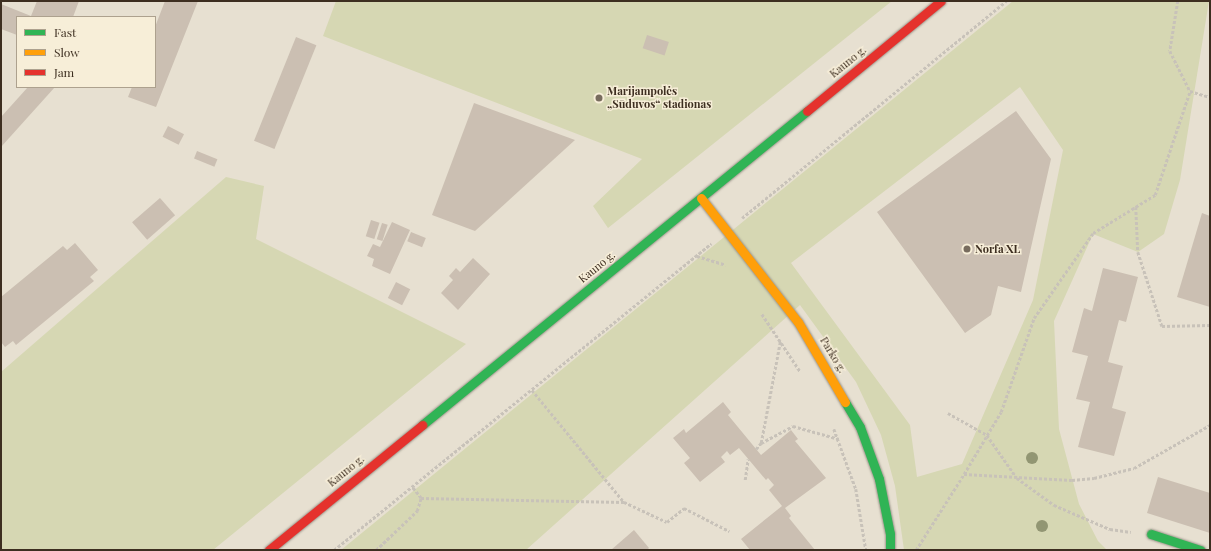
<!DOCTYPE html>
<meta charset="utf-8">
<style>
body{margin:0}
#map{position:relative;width:1211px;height:551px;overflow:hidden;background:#e7e0d1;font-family:"Playfair Display",serif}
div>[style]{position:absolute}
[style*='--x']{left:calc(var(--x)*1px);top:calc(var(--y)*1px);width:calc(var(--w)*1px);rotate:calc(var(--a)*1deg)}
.green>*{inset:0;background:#d6d7b3}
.building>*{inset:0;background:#cbbfb2;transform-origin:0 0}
.path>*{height:2.5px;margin-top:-1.25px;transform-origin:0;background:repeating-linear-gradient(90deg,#c8c2b9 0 3px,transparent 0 5px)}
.roads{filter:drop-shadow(0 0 1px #9c958a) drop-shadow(0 0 1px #9c958a)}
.fast>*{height:9px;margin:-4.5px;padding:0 4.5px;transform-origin:4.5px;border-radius:4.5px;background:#30b455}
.slow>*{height:9px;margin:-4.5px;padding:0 4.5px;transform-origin:4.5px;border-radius:4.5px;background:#ff9f0a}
.jam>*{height:9px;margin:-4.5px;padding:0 4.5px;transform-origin:4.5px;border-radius:4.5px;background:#e5322d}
.trees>*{width:12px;height:12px;margin:-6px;border-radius:50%;background:#929673}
.dots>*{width:11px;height:11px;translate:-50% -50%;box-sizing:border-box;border:2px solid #f7eed8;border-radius:50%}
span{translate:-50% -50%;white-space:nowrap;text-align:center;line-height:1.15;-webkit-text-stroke:3px #f7eed8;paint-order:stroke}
.street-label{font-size:11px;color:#3d2e20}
.poi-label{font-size:11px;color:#3d2e20;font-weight:700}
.left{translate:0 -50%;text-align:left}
.frame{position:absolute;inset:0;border:2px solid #3d2e20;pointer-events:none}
.legend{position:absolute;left:16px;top:16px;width:140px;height:72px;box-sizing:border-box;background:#f7eed8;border:1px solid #ada18e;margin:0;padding:5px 7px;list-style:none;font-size:12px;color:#3d2e20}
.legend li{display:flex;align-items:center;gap:8px;height:20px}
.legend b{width:20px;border:1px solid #ada18e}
</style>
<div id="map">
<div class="green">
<i style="clip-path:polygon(336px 1px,892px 1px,608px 228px,593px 206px,642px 159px,323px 36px)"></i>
<i style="clip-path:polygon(evenodd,1013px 1px,1209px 1px,1180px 180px,1164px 234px,1138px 252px,1093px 234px,1054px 321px,1059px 429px,1079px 504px,1098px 541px,1107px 550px,904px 550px,895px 486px,881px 435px,856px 382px,800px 305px,526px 550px,341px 550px,1013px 1px,1020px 87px,1063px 150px,1033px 300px,962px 464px,917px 477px,910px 425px,791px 263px,1020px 87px)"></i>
<i style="clip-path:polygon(226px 177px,264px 186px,256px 239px,466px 344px,213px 550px,1px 550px,1px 372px)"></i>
</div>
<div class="building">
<i style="clip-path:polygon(37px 1px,79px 1px,73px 17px,17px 17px,17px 35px,1px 29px,1px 4px,31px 16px)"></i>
<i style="clip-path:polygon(165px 1px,198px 1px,156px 107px,128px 97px,132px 87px,155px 87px,155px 27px)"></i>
<i style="left:647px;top:35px;width:23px;height:14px;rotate:18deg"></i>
<i style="left:296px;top:37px;width:22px;height:112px;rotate:22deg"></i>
<i style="clip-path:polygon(28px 87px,55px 87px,1px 147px,1px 117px)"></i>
<i style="clip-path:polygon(474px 103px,575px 140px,475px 231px,432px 215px)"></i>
<i style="clip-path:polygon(1016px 111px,1051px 159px,1021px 292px,998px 286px,991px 315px,965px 333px,877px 212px)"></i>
<i style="left:168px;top:126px;width:18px;height:12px;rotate:27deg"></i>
<i style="left:197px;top:151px;width:22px;height:8px;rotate:22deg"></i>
<i style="left:160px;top:198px;width:23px;height:37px;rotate:49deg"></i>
<i style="clip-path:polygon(1202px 213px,1210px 216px,1210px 307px,1177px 297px)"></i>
<i style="left:371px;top:220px;width:9px;height:17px;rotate:18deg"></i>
<i style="clip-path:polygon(392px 222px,410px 230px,390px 274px,372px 266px,374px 259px,367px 256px,373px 244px,380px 247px)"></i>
<i style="left:382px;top:223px;width:6px;height:17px;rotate:18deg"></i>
<i style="left:411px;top:232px;width:16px;height:10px;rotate:22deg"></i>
<i style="clip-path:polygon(75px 243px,98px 270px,90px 277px,94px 281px,16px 345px,13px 341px,5px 347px,1px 342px,1px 297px,63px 246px,67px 250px)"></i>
<i style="clip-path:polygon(473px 258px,490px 274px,458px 310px,441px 293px,453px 280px,449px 276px,456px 268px,460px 272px)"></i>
<i style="clip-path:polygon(1103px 268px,1138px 277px,1126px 322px,1119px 320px,1108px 362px,1123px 366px,1112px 408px,1126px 412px,1114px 456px,1078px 447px,1090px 402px,1076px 399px,1088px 356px,1072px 352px,1084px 308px,1092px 311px)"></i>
<i style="left:396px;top:282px;width:16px;height:18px;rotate:27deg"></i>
<i style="clip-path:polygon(723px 402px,731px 412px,728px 415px,761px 455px,791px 430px,798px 439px,795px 441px,826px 478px,785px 508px,791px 516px,789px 518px,815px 550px,750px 550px,741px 539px,782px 506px,769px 490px,774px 485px,768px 478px,766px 480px,739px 448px,730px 455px,727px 451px,721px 457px,725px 462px,700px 482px,684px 463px,690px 458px,673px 438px,684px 429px,686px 433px)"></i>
<i style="clip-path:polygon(1158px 477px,1210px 493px,1210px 533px,1147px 513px)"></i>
<i style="clip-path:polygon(634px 530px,649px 548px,647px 550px,611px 550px)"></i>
</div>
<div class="path">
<i style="--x:1178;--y:1;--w:51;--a:99.1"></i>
<i style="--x:1170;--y:51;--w:45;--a:63.4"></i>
<i style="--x:1136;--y:207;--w:45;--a:87.5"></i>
<i style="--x:1138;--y:252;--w:78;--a:72"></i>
<i style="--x:1162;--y:326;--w:48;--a:-1.2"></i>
<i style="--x:742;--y:218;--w:342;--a:-39.4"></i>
<i style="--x:697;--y:256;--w:30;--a:17"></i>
<i style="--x:762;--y:314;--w:69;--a:56.3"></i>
<i style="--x:532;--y:390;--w:145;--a:50.6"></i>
<i style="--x:948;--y:413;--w:45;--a:29.4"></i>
<i style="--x:987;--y:435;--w:52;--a:55.1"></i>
<i style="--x:1017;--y:478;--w:46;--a:36.1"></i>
<i style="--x:1054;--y:505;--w:61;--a:23.2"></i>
<i style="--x:1110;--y:529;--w:21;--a:8"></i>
<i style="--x:834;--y:429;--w:64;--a:69.9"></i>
<i style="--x:856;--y:489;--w:62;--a:80.7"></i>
<i style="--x:761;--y:443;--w:36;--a:-28"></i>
<i style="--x:793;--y:426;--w:48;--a:15.8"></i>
<i style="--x:756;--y:449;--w:8;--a:-50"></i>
<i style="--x:761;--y:443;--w:103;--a:-79.3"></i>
<i style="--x:964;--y:474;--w:72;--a:-59.2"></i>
<i style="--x:1001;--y:412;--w:100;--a:-70.7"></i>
<i style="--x:1034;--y:318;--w:103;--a:-55.2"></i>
<i style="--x:1093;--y:233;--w:73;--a:-31.5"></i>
<i style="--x:1155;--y:195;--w:110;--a:-71.4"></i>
<i style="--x:1190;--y:91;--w:21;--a:17"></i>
<i style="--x:745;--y:480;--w:21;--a:-82"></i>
<i style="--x:421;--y:498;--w:203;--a:1.1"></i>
<i style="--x:624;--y:502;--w:47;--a:24.9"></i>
<i style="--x:667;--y:522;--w:22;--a:-39"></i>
<i style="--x:684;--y:508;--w:51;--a:27.1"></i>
<i style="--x:334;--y:550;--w:486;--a:-39.1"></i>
<i style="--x:376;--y:550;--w:57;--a:-43.6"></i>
<i style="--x:417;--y:511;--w:14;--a:-73"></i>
<i style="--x:421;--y:498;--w:14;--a:-129"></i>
<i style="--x:916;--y:550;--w:90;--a:-57.7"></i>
<i style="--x:964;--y:474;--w:108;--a:3.2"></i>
<i style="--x:1072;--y:480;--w:22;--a:-5"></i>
<i style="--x:1094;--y:478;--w:41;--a:-14"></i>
<i style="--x:1134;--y:468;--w:87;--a:-29.5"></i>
</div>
<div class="roads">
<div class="fast">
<i style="--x:845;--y:402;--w:29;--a:59"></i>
<i style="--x:860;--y:427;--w:55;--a:69.9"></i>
<i style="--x:879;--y:479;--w:56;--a:78.7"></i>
<i style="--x:890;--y:534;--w:16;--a:90"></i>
<i style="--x:422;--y:425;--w:497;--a:-39.2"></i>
<i style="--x:1151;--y:534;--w:52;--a:18.1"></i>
</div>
<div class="slow">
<i style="--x:701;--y:198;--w:157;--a:52"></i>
<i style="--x:798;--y:322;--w:93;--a:59.6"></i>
</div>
<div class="jam">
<i style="--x:807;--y:111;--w:173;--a:-39.4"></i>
<i style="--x:269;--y:550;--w:198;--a:-39.2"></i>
</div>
</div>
<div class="trees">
<i style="left:1032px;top:458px"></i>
<i style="left:1042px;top:526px"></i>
</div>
<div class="dots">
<i style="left:599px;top:98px;background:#786c5e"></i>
<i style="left:967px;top:249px;background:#786c5e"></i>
</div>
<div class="street-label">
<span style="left:848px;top:62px;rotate:-39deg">Kauno g.</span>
<span style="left:597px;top:267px;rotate:-39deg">Kauno g.</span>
<span style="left:833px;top:355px;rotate:59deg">Parko g.</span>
<span style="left:346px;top:471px;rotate:-39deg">Kauno g.</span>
</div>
<div class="poi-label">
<span class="left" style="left:607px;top:98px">Marijampolės<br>„Sūduvos“ stadionas</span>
<span class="left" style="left:975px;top:249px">Norfa XL</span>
</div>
<div class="frame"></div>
<ul class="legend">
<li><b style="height:5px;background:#30b455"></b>Fast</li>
<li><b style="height:5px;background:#ff9f0a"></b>Slow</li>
<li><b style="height:5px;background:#e5322d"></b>Jam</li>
</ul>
</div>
